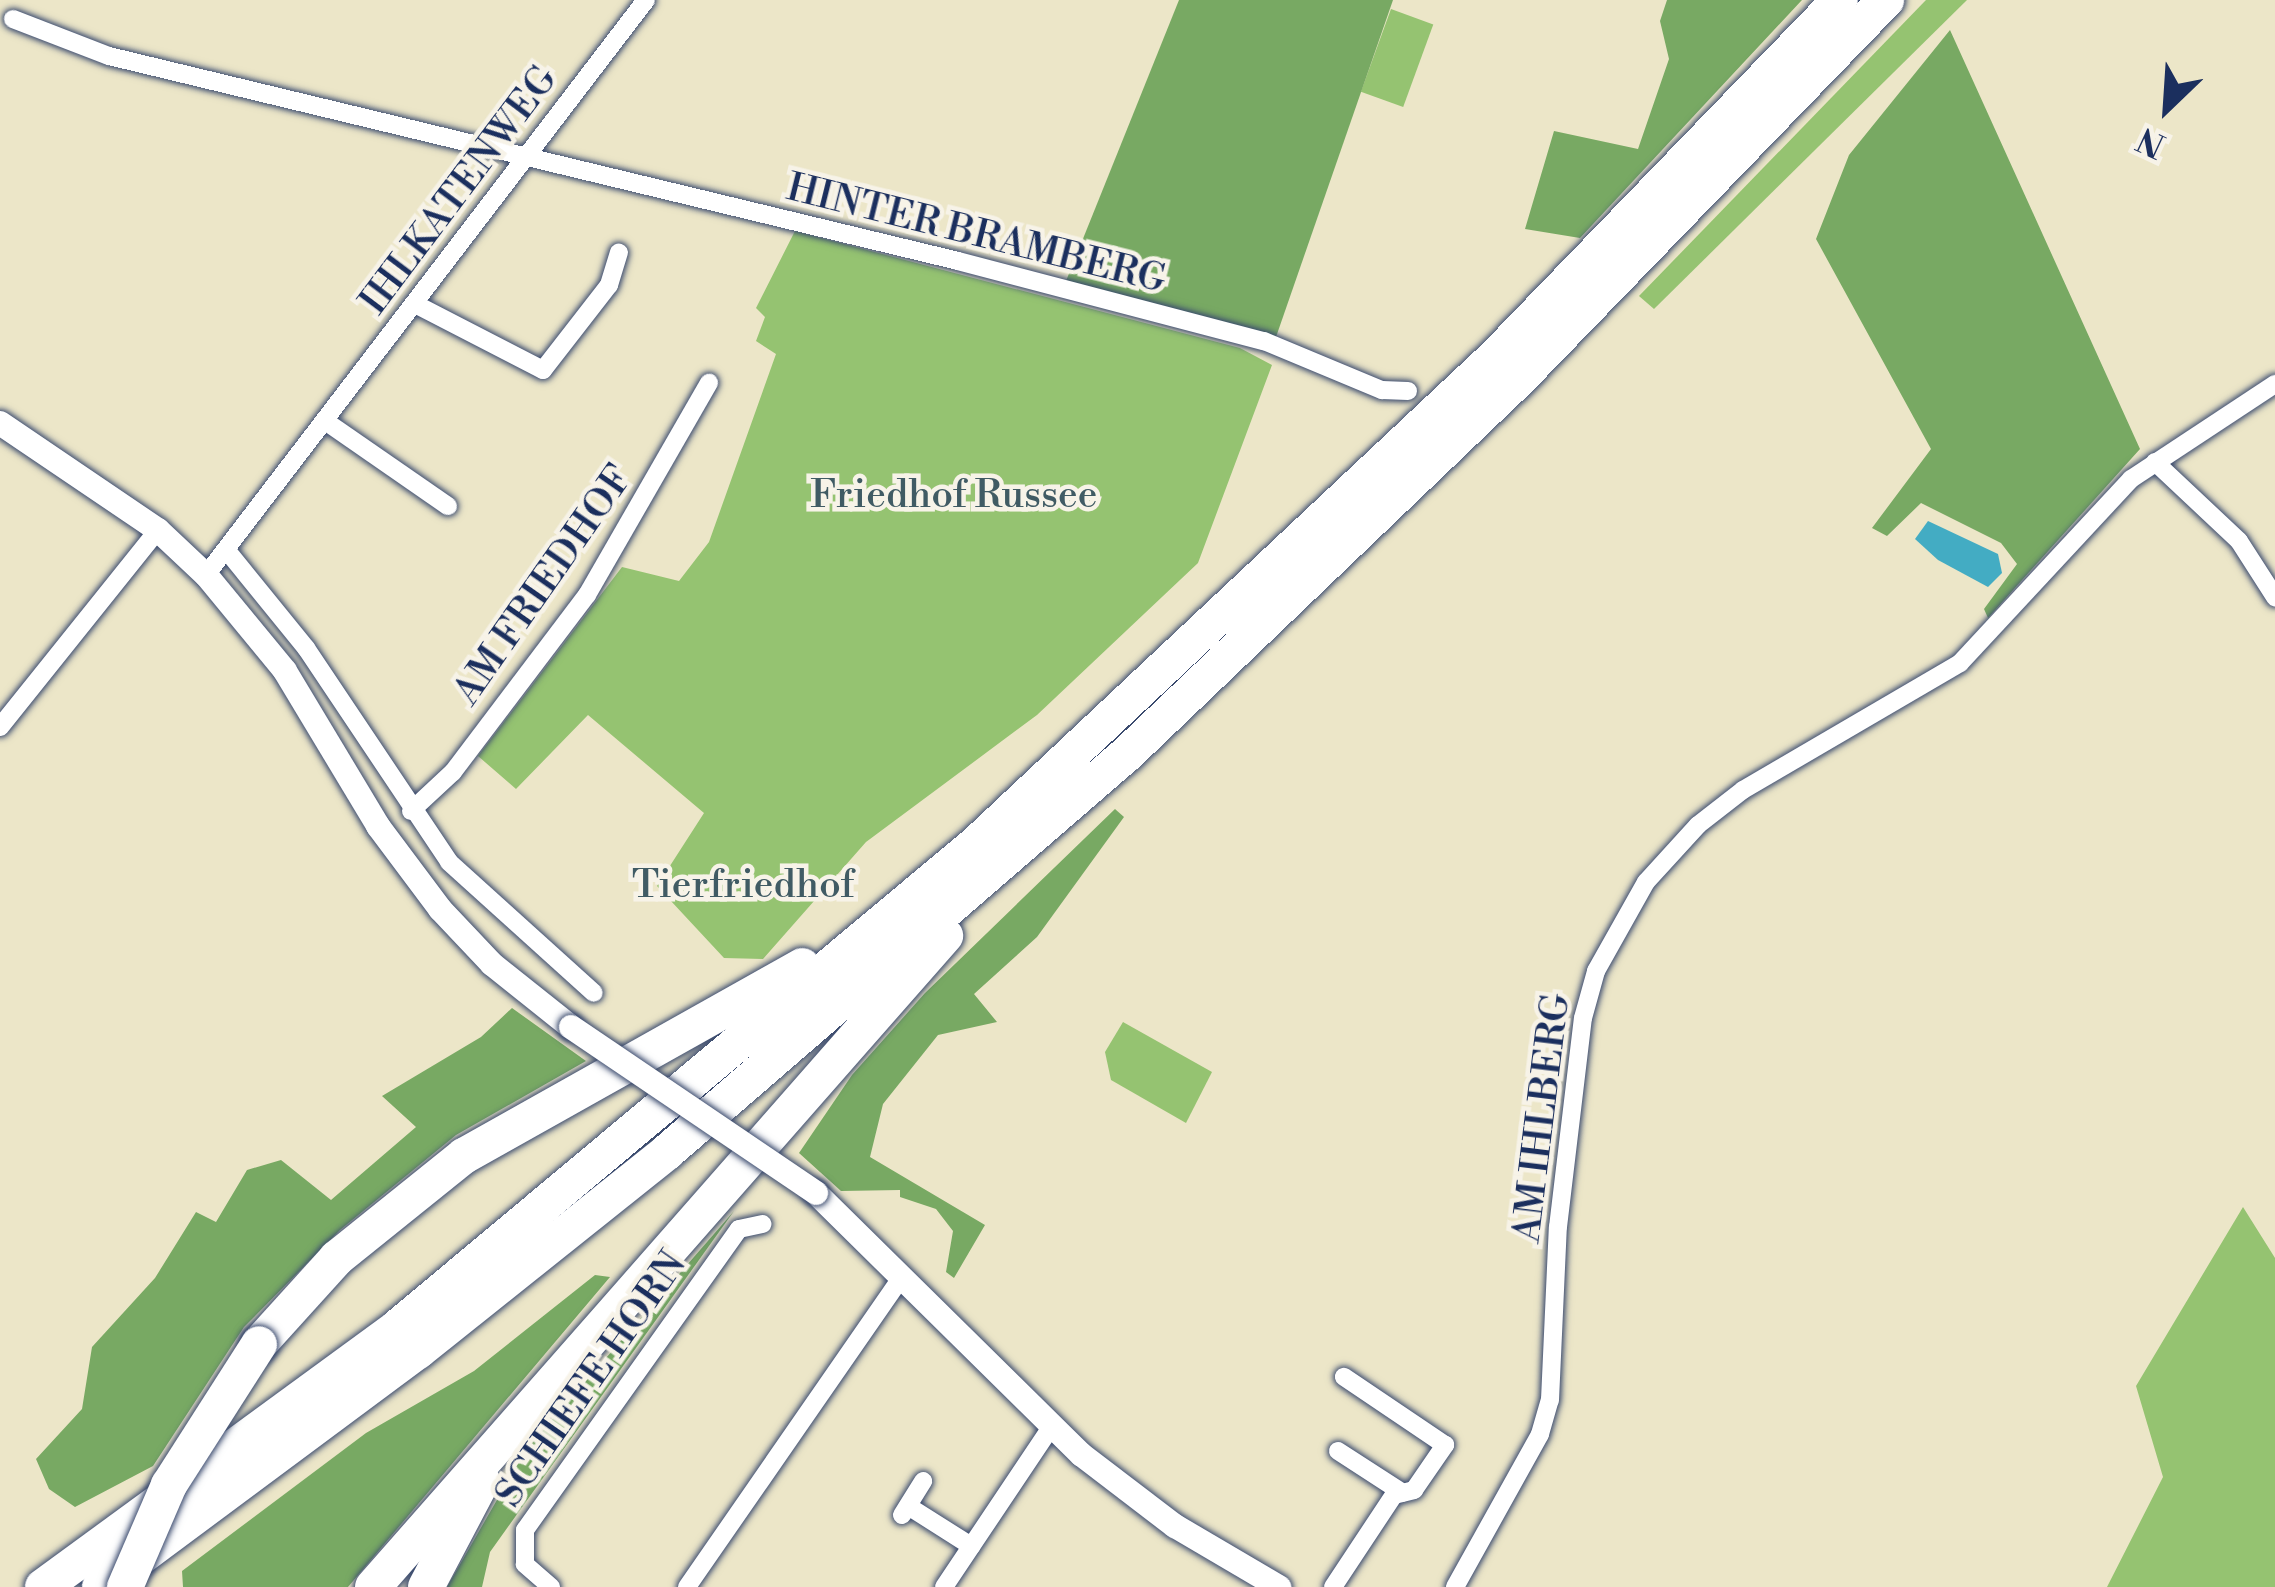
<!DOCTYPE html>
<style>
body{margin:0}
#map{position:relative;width:2275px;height:1587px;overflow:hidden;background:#ece6c8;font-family:"Libre Bodoni",serif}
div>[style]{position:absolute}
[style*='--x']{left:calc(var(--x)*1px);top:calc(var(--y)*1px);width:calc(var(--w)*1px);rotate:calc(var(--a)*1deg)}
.green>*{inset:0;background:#95c371;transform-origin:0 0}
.forest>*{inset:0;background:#78a963}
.water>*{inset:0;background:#43acc3}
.roads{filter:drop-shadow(0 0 3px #3a4a6e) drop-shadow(0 0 3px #3a4a6e)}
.minor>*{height:18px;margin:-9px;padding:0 9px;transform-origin:9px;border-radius:9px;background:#fff}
.tertiary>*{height:24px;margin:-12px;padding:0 12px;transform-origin:12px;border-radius:12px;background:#fff}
.motorway>*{height:36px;margin:-18px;padding:0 18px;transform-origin:18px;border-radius:18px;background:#fff}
.bridges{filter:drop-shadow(0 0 3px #3a4a6e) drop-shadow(0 0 3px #3a4a6e)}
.tertiary-bridge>*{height:24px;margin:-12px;padding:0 12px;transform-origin:12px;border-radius:12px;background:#fff}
.motorway-bridge>*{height:36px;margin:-18px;padding:0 18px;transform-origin:18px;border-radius:18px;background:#fff}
span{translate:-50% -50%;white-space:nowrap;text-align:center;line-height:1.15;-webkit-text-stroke:9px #f7f3e8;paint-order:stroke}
.street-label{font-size:39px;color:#1b2f5e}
.park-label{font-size:39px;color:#405b64}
.north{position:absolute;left:2107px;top:48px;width:120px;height:120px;-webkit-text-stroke:9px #f7f3e8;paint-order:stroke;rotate:205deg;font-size:33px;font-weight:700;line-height:48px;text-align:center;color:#1b2f5e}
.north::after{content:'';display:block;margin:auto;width:42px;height:54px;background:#1b2f5e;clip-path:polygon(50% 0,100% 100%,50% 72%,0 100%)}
</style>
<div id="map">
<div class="green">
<i style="clip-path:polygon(1926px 0,1967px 0,1654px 309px,1639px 296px)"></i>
<i style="left:1391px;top:9px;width:45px;height:88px;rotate:20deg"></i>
<i style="clip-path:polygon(795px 231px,1240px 348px,1272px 365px,1198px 563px,1037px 715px,866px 842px,763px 959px,724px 958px,657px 886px,704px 813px,588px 715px,516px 789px,478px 756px,622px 567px,679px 581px,709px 542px,776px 354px,756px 341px,765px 317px,756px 308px)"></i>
<i style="clip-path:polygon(1123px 1022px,1212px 1072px,1186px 1123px,1111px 1080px,1105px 1052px)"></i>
<i style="clip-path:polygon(2243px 1207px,2275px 1258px,2275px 1587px,2107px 1587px,2163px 1477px,2136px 1386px)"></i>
</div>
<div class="forest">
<i style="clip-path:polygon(1179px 0,1393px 0,1276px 337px,1066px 281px)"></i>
<i style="clip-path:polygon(1667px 0,1802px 0,1580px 238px,1525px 229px,1554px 131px,1638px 149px,1669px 59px,1660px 21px)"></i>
<i style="clip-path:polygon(1950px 30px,2140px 449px,1988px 618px,1984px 609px,2017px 564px,2001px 543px,1921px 503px,1887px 536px,1872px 528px,1931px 449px,1816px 239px,1849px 155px)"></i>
<i style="clip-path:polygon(1115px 809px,1124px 817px,1037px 937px,974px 994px,997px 1022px,938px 1035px,883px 1104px,870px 1157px,985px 1225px,954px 1278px,946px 1272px,953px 1231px,936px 1209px,900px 1197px,900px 1190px,841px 1191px,799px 1153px,852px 1075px,925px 993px)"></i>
<i style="clip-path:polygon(512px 1008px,586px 1061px,456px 1135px,340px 1230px,244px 1327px,153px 1466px,75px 1507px,49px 1489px,36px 1459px,82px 1409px,92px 1347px,155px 1278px,196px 1212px,216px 1222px,247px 1170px,281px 1160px,331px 1200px,416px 1127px,382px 1096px,481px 1037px)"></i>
<i style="clip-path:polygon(734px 1211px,490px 1552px,482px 1587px,447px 1587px,525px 1451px)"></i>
<i style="clip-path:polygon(595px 1275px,610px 1277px,348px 1587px,183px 1587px,182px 1571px,366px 1433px,474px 1371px)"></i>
</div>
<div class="water">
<i style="clip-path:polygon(1928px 521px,1998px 554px,2002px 573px,1988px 587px,1938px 560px,1915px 539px)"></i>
</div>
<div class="roads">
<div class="minor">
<i style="--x:13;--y:19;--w:103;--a:21.1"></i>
<i style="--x:109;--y:56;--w:873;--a:13.57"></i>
<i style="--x:958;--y:261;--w:316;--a:14.7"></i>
<i style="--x:1264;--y:341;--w:128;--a:22.6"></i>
<i style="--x:1382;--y:390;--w:26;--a:2"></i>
<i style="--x:415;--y:304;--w:144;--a:27.3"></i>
<i style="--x:543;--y:370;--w:108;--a:-52.2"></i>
<i style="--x:609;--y:285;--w:34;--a:-73"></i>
<i style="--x:328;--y:423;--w:146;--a:34.7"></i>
<i style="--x:2155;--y:462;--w:115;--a:43.2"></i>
<i style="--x:2239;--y:541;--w:67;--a:57.3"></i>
<i style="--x:228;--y:552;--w:124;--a:50.9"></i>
<i style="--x:306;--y:648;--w:257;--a:56.2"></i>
<i style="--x:449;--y:862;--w:195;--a:42.1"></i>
<i style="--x:206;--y:575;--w:724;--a:-52.58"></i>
<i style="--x:0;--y:727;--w:253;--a:-51.3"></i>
<i style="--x:411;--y:811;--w:57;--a:-42.9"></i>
<i style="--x:453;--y:772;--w:222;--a:-52.9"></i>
<i style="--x:587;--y:595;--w:245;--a:-60.1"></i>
<i style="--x:1338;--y:1451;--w:77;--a:32.9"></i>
<i style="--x:908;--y:1506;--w:75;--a:32.4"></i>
<i style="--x:902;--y:1515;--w:40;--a:-58"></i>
<i style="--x:551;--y:1587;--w:35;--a:-139"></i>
<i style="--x:525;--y:1564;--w:34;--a:-90"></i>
<i style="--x:525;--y:1530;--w:369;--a:-54.6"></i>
<i style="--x:739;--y:1229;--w:24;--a:-12"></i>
<i style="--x:687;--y:1587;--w:377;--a:-55.3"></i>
<i style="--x:944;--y:1587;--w:192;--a:-56.2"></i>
<i style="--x:1333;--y:1587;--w:110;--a:-56.5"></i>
<i style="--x:1394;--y:1495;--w:21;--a:-14"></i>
<i style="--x:1414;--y:1490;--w:55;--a:-55.4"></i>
<i style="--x:1445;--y:1445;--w:122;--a:-146"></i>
<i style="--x:1455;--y:1587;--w:175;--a:-60.9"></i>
<i style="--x:1540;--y:1434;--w:35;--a:-74"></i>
<i style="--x:1550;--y:1400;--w:173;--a:-87.4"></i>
<i style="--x:1558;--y:1227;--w:210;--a:-83.2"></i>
<i style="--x:1583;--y:1018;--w:49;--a:-74.5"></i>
<i style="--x:1596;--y:971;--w:102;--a:-60.7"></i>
<i style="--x:1646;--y:882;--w:77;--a:-47.6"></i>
<i style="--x:1698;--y:825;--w:57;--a:-37.9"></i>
<i style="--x:1743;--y:790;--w:251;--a:-30.3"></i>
<i style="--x:1960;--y:663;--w:251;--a:-47.1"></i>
<i style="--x:2131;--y:479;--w:173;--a:-33.4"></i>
</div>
<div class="tertiary">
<i style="--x:0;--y:423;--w:191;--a:34.1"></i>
<i style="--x:158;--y:530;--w:66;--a:43.2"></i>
<i style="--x:206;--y:575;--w:124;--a:50.5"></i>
<i style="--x:285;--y:671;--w:181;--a:59"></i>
<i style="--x:378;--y:826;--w:104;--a:53.2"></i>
<i style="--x:440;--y:909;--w:76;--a:46.6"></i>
<i style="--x:492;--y:964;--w:101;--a:38.6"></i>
<i style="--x:816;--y:1193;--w:373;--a:44.6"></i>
<i style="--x:1082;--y:1455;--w:117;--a:37.4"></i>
<i style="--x:1175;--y:1526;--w:121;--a:30.4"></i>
</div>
<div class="motorway">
<i style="--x:259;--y:1344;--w:116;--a:-47.8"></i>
<i style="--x:337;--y:1258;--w:163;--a:-38.8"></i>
<i style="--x:464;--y:1156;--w:388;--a:-29.3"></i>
<i style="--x:43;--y:1587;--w:441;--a:-36.2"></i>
<i style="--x:399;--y:1326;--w:753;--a:-39.88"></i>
<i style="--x:977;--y:843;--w:712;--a:-43.18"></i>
<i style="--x:1496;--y:356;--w:495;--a:-46"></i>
<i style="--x:100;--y:1587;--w:396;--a:-36.6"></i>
<i style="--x:418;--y:1351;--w:319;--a:-38.6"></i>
<i style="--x:667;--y:1152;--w:610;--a:-40.88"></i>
<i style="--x:1128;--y:753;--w:544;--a:-43.73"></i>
<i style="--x:1521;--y:377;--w:525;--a:-45.93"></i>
<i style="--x:373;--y:1587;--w:867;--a:-48.7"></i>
<i style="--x:426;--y:1587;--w:120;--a:-62.2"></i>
</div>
</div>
<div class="bridges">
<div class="tertiary-bridge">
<i style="--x:571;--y:1027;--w:296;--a:34.1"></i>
</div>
<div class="motorway-bridge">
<i style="--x:125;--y:1587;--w:111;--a:-66.7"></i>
<i style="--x:169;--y:1485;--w:167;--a:-57.4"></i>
</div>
</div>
<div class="street-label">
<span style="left:460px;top:191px;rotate:-53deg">IHLKATENWEG</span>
<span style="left:976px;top:235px;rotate:14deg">HINTER BRAMBERG</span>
<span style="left:544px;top:586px;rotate:-55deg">AM FRIEDHOF</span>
<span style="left:1543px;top:1118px;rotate:-83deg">AM IHLBERG</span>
<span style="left:592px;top:1380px;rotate:-55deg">SCHIEFE HORN</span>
</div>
<div class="park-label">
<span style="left:954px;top:496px">Friedhof Russee</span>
<span style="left:743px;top:886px">Tierfriedhof</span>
</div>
<div class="north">N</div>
</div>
